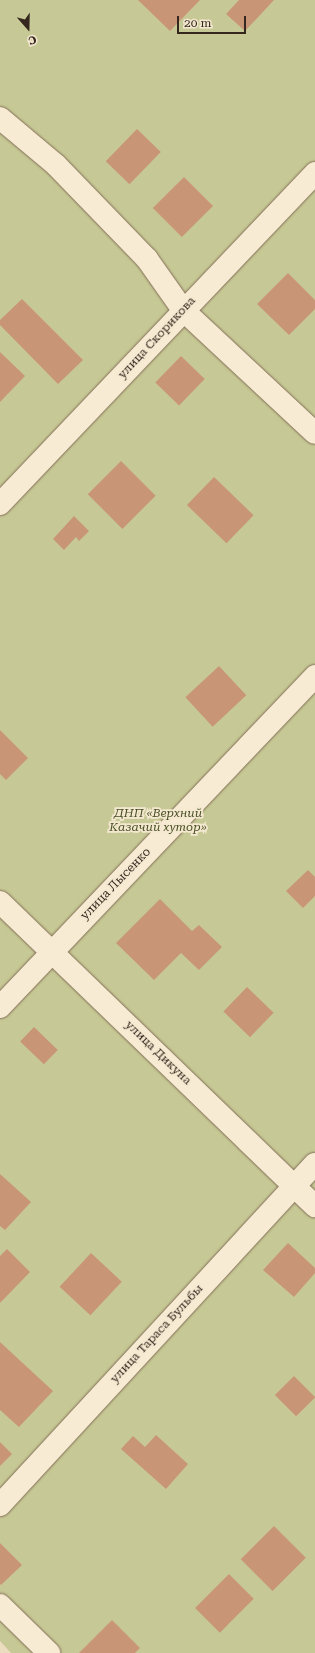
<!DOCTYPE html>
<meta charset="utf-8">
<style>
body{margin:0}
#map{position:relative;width:315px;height:1653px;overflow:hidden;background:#ecddc1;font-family:"Roboto Serif",serif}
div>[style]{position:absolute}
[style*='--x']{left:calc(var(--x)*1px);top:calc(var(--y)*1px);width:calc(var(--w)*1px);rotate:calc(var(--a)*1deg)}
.green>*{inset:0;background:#c6c995}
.building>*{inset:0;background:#c99577;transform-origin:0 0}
.roads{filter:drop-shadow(0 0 1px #856e59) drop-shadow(0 0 1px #856e59)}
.minor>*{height:22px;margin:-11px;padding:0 11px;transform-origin:11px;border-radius:11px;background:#f7ebd3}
span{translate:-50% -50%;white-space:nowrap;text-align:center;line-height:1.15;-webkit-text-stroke:3.5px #f4e8d0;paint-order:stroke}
.street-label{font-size:12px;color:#35271d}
.park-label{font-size:12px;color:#485024;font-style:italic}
.north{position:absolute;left:8px;top:8px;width:40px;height:40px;-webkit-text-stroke:3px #f4e8d0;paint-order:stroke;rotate:160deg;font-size:11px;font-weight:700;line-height:16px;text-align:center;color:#35271d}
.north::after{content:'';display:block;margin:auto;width:14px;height:18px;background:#35271d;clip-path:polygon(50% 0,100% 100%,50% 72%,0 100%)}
.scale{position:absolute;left:177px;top:16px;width:69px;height:18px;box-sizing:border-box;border:2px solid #35271d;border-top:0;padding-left:5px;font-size:12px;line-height:14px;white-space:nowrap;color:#35271d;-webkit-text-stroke:3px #f4e8d0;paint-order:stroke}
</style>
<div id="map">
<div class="green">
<i style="clip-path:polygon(0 0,315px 0,315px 1653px,11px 1653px,0 1641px)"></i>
</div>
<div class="building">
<i style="clip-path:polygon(138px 0,200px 0,170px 31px)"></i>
<i style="clip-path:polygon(239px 0,274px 0,245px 31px,226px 14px)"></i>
<i style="left:137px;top:129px;width:33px;height:45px;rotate:44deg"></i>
<i style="left:184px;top:177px;width:41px;height:44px;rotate:45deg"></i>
<i style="clip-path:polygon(288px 273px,315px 300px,315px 309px,289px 335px,257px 304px)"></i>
<i style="clip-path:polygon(22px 299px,83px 360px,58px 384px,0 325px,0 320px)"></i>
<i style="clip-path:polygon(0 352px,25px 376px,0 402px)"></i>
<i style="left:181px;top:356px;width:33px;height:37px;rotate:44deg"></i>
<i style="left:121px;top:461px;width:49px;height:47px;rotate:45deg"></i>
<i style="left:214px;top:477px;width:55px;height:39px;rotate:44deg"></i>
<i style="clip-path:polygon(74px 516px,89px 531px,79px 541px,76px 537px,64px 550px,53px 539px)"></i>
<i style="left:219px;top:666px;width:40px;height:46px;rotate:47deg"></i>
<i style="clip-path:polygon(0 730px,28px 758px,6px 780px,0 774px)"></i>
<i style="clip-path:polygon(308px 870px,315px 877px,315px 896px,303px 908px,286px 891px)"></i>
<i style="clip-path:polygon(160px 899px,192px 931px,199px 925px,222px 947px,199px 970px,181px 953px,154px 980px,116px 943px)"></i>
<i style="left:247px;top:987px;width:37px;height:34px;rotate:44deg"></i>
<i style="left:34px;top:1027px;width:33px;height:20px;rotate:44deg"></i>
<i style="clip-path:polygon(0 1174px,31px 1202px,5px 1230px,0 1226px)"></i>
<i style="clip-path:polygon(288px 1243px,315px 1268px,315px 1273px,294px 1297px,263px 1270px)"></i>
<i style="clip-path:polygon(7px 1249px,30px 1272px,0 1303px,0 1256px)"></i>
<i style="left:91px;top:1253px;width:42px;height:46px;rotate:43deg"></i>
<i style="clip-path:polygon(0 1342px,53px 1391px,19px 1427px,0 1410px)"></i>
<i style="left:294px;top:1376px;width:30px;height:27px;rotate:45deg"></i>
<i style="clip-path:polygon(156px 1435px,188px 1464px,166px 1489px,121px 1449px,133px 1436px,145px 1447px)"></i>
<i style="clip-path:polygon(0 1442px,12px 1454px,0 1466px)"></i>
<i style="left:274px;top:1526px;width:45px;height:47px;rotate:45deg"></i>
<i style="clip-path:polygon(0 1543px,22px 1565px,1px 1585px,0 1584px)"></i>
<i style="left:229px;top:1574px;width:35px;height:48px;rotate:45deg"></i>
<i style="clip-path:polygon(112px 1620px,140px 1648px,135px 1653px,79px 1653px)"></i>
</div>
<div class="roads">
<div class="minor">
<i style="--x:0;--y:118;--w:73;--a:40"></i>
<i style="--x:56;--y:165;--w:131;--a:45.9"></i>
<i style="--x:147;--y:259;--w:62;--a:54.8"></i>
<i style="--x:183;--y:310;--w:180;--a:43"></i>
<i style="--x:0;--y:504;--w:457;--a:-46.4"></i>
<i style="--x:0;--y:902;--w:438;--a:44"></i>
<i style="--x:0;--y:1007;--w:457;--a:-46.4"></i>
<i style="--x:0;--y:1505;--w:464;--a:-47.3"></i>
<i style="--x:0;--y:1605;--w:69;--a:44.4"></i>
</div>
</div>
<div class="street-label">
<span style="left:157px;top:338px;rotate:-47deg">улица Скорикова</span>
<span style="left:116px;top:884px;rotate:-46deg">улица Лысенко</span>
<span style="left:158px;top:1053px;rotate:44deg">улица Дикуна</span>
<span style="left:157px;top:1334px;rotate:-47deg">улица Тараса Бульбы</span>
</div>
<div class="park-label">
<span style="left:158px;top:821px">ДНП «Верхний<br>Казачий хутор»</span>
</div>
<div class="north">С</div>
<div class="scale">20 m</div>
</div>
